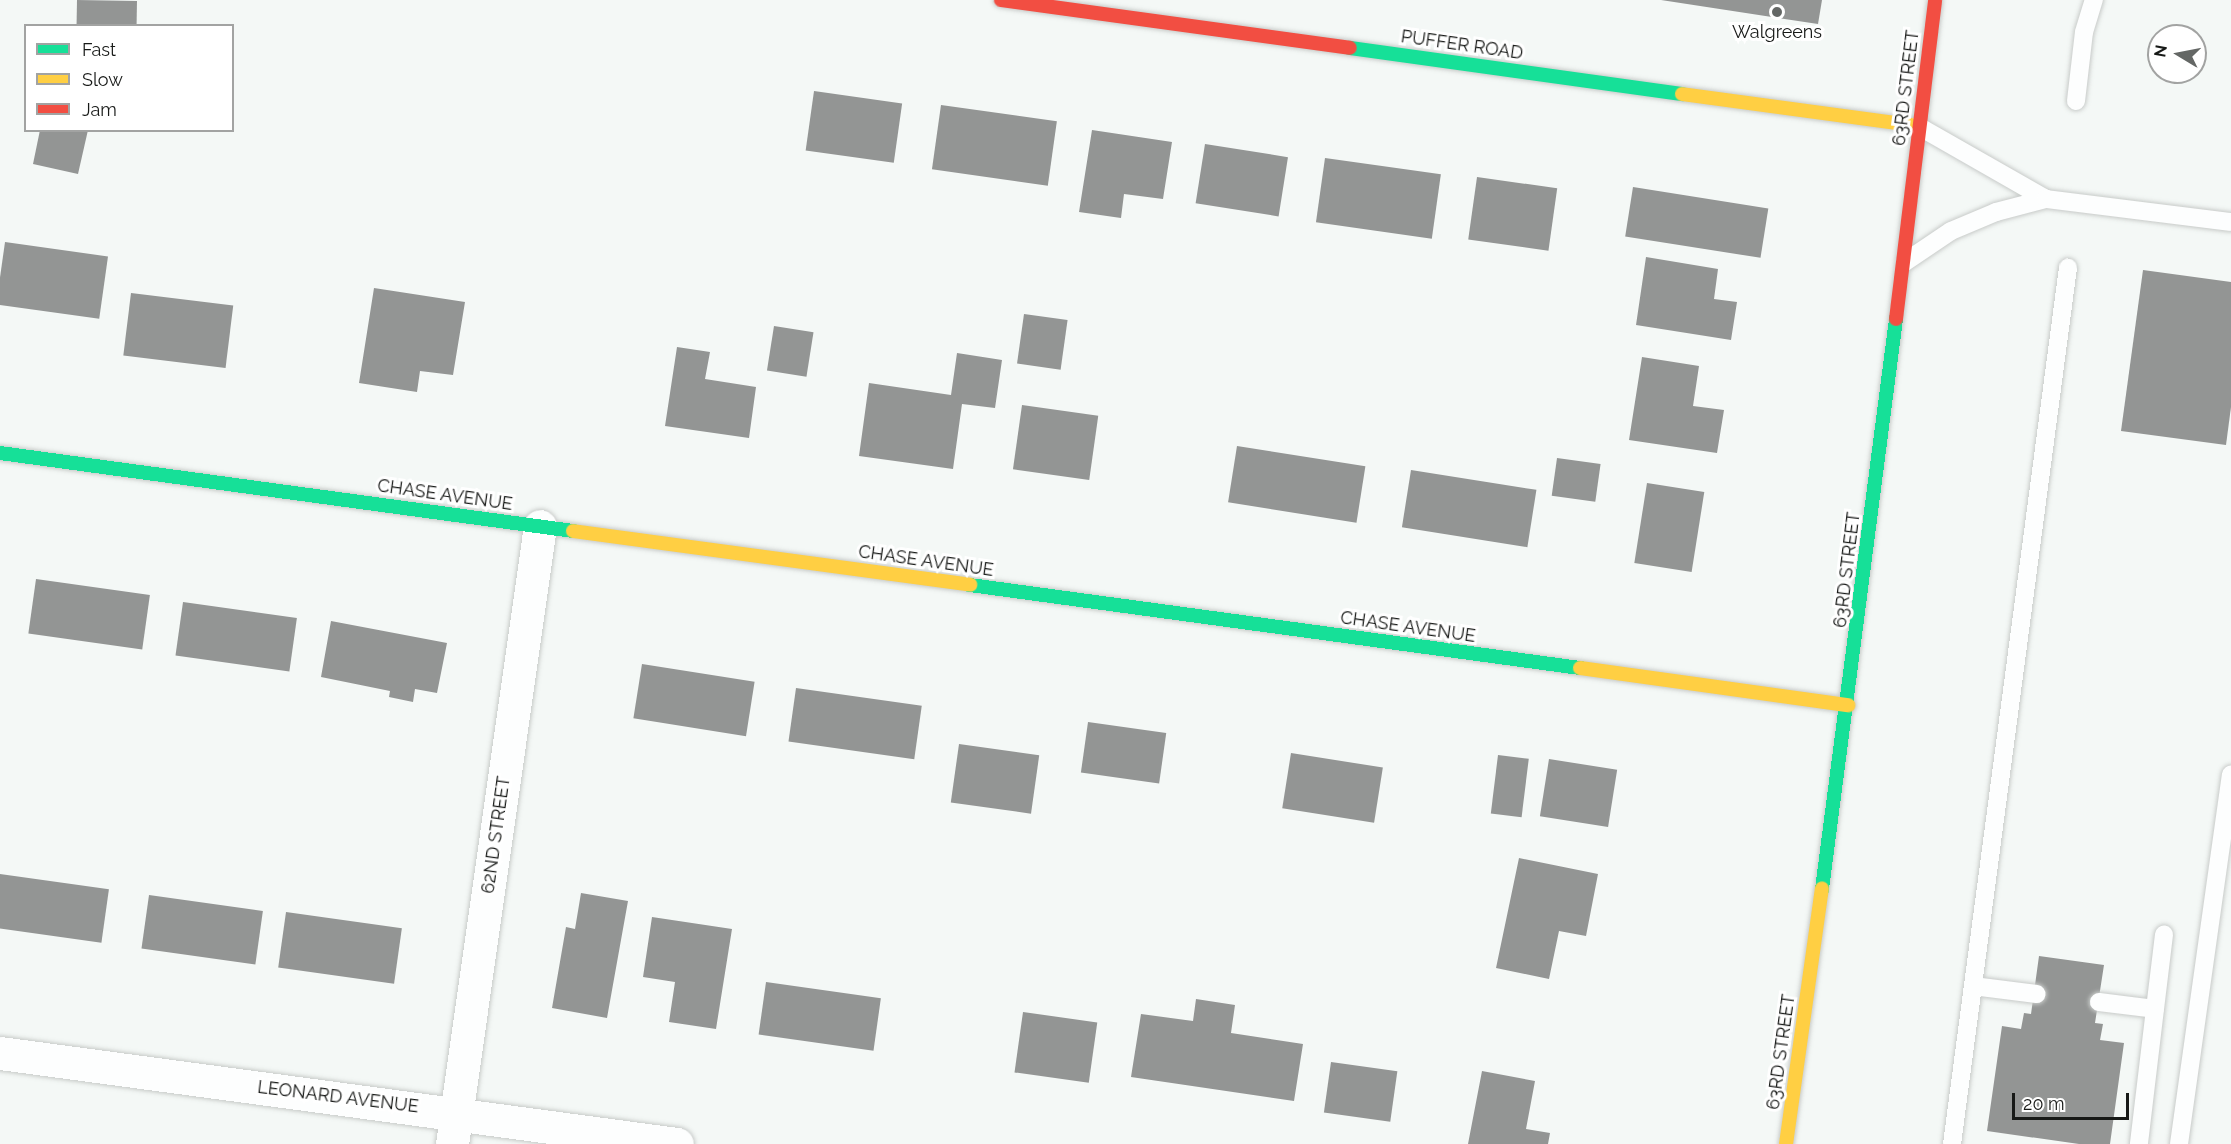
<!DOCTYPE html>
<style>
body{margin:0}
#map{position:relative;width:2231px;height:1144px;overflow:hidden;background:#f4f8f6;font-family:Raleway,sans-serif}
div>[style]{position:absolute}
[style*='--x']{left:calc(var(--x)*1px);top:calc(var(--y)*1px);width:calc(var(--w)*1px);rotate:calc(var(--a)*1deg)}
.building>*{inset:0;background:#939594;transform-origin:0 0}
.roads{filter:drop-shadow(0 0 2px #c8cbc9) drop-shadow(0 0 2px #c8cbc9)}
.lane>*{height:18px;margin:-9px;padding:0 9px;transform-origin:9px;border-radius:9px;background:#fdfefe}
.street>*{height:33px;margin:-16.5px;padding:0 16.5px;transform-origin:16.5px;border-radius:16.5px;background:#fdfefe}
.fast>*{height:14px;margin:-7px;padding:0 7px;transform-origin:7px;border-radius:7px;background:#16e098}
.slow>*{height:14px;margin:-7px;padding:0 7px;transform-origin:7px;border-radius:7px;background:#ffcf43}
.jam>*{height:14px;margin:-7px;padding:0 7px;transform-origin:7px;border-radius:7px;background:#f24e42}
.dots>*{width:16px;height:16px;translate:-50% -50%;box-sizing:border-box;border:3px solid #fff;border-radius:50%}
span{translate:-50% -50%;white-space:nowrap;text-align:center;line-height:1.15;-webkit-text-stroke:6px #fff;paint-order:stroke}
.poi-label{font-size:18px;color:#171917}
.street-label{font-size:18px;color:#171917}
.legend{position:absolute;left:24px;top:24px;width:210px;height:108px;box-sizing:border-box;background:#fff;border:2px solid #a2a3a2;margin:0;padding:8px 10px;list-style:none;font-size:18px;color:#171917}
.legend li{display:flex;align-items:center;gap:12px;height:30px}
.legend b{width:30px;border:2px solid #a2a3a2}
.north{position:absolute;left:2147px;top:24px;width:60px;height:60px;box-sizing:border-box;background:#fff;border:2px solid #a2a3a2;border-radius:50%;rotate:280deg;font-size:16px;font-weight:700;line-height:24px;text-align:center;color:#171917}
.north::after{content:'';display:block;margin:auto;width:21px;height:27px;background:#646765;clip-path:polygon(50% 0,100% 100%,50% 72%,0 100%)}
.scale{position:absolute;left:2012px;top:1093px;width:117px;height:27px;box-sizing:border-box;border:3px solid #171917;border-top:0;padding-left:8px;font-size:18px;line-height:21px;white-space:nowrap;color:#171917;-webkit-text-stroke:4px #fff;paint-order:stroke}
</style>
<div id="map">
<div class="building">
<i style="left:77px;top:0;width:60px;height:26px;rotate:1deg"></i>
<i style="clip-path:polygon(1661px 0,1822px 0,1818px 24px)"></i>
<i style="left:814px;top:91px;width:89px;height:60px;rotate:8deg"></i>
<i style="left:941px;top:105px;width:117px;height:65px;rotate:8deg"></i>
<i style="clip-path:polygon(40px 130px,88px 130px,78px 174px,33px 164px)"></i>
<i style="clip-path:polygon(1092px 130px,1172px 142px,1163px 199px,1124px 194px,1121px 218px,1079px 212px)"></i>
<i style="left:1205px;top:144px;width:84px;height:60px;rotate:9deg"></i>
<i style="left:1325px;top:158px;width:117px;height:65px;rotate:8deg"></i>
<i style="left:1477px;top:177px;width:81px;height:63px;rotate:8deg"></i>
<i style="left:1633px;top:187px;width:137px;height:50px;rotate:9deg"></i>
<i style="left:5px;top:242px;width:104px;height:63px;rotate:8deg"></i>
<i style="clip-path:polygon(1646px 257px,1718px 269px,1714px 299px,1737px 302px,1731px 340px,1636px 325px)"></i>
<i style="clip-path:polygon(2143px 270px,2231px 282px,2231px 407px,2226px 445px,2121px 431px)"></i>
<i style="clip-path:polygon(374px 288px,465px 302px,453px 375px,420px 371px,417px 392px,359px 383px)"></i>
<i style="left:131px;top:293px;width:103px;height:63px;rotate:7deg"></i>
<i style="left:1024px;top:314px;width:44px;height:50px;rotate:8deg"></i>
<i style="left:774px;top:326px;width:40px;height:45px;rotate:9deg"></i>
<i style="clip-path:polygon(677px 347px,710px 352px,705px 379px,756px 387px,749px 438px,665px 426px)"></i>
<i style="clip-path:polygon(957px 353px,1002px 360px,995px 408px,962px 404px,953px 469px,859px 456px,869px 383px,951px 395px)"></i>
<i style="clip-path:polygon(1642px 357px,1699px 366px,1693px 406px,1724px 410px,1717px 453px,1629px 440px)"></i>
<i style="left:1022px;top:405px;width:77px;height:65px;rotate:8deg"></i>
<i style="left:1237px;top:446px;width:130px;height:57px;rotate:9deg"></i>
<i style="left:1557px;top:458px;width:44px;height:38px;rotate:8deg"></i>
<i style="left:1411px;top:470px;width:127px;height:58px;rotate:9deg"></i>
<i style="left:1647px;top:483px;width:58px;height:81px;rotate:9deg"></i>
<i style="left:36px;top:579px;width:115px;height:55px;rotate:8deg"></i>
<i style="left:183px;top:602px;width:115px;height:54px;rotate:8deg"></i>
<i style="clip-path:polygon(331px 621px,447px 643px,437px 693px,415px 689px,413px 702px,389px 697px,390px 691px,321px 677px)"></i>
<i style="left:642px;top:664px;width:114px;height:55px;rotate:9deg"></i>
<i style="left:796px;top:688px;width:127px;height:54px;rotate:8deg"></i>
<i style="left:1088px;top:722px;width:79px;height:51px;rotate:8deg"></i>
<i style="left:959px;top:744px;width:81px;height:59px;rotate:8deg"></i>
<i style="left:1291px;top:753px;width:93px;height:56px;rotate:9deg"></i>
<i style="left:1498px;top:755px;width:31px;height:59px;rotate:7deg"></i>
<i style="left:1549px;top:759px;width:69px;height:58px;rotate:9deg"></i>
<i style="clip-path:polygon(1519px 858px,1598px 874px,1586px 936px,1559px 931px,1549px 979px,1496px 968px)"></i>
<i style="left:0;top:874px;width:110px;height:54px;rotate:8deg"></i>
<i style="clip-path:polygon(581px 893px,628px 901px,607px 1018px,552px 1008px,566px 927px,575px 929px)"></i>
<i style="left:149px;top:895px;width:115px;height:54px;rotate:8deg"></i>
<i style="left:286px;top:912px;width:117px;height:56px;rotate:8deg"></i>
<i style="clip-path:polygon(652px 917px,732px 929px,716px 1029px,669px 1022px,675px 982px,643px 977px)"></i>
<i style="clip-path:polygon(2039px 956px,2104px 965px,2095px 1023px,2103px 1024px,2100px 1040px,2124px 1043px,2110px 1144px,2079px 1144px,1987px 1131px,2002px 1026px,2021px 1029px,2024px 1013px,2031px 1014px)"></i>
<i style="left:766px;top:982px;width:116px;height:53px;rotate:8deg"></i>
<i style="clip-path:polygon(1196px 999px,1235px 1005px,1231px 1033px,1303px 1044px,1294px 1101px,1131px 1077px,1141px 1014px,1193px 1021px)"></i>
<i style="left:1023px;top:1012px;width:75px;height:61px;rotate:8deg"></i>
<i style="left:1331px;top:1062px;width:67px;height:51px;rotate:8deg"></i>
<i style="clip-path:polygon(1482px 1071px,1535px 1081px,1526px 1129px,1550px 1133px,1548px 1144px,1468px 1144px)"></i>
</div>
<div class="roads">
<div class="lane">
<i style="--x:2076;--y:101;--w:69;--a:-83.4"></i>
<i style="--x:2084;--y:32;--w:34;--a:-73"></i>
<i style="--x:1918;--y:126;--w:147;--a:29.7"></i>
<i style="--x:1905;--y:262;--w:55;--a:-34"></i>
<i style="--x:1951;--y:231;--w:49;--a:-22.9"></i>
<i style="--x:1996;--y:212;--w:52;--a:-14.6"></i>
<i style="--x:2046;--y:199;--w:186;--a:7.1"></i>
<i style="--x:1973;--y:986;--w:64;--a:7.2"></i>
<i style="--x:2099;--y:1002;--w:56;--a:7.1"></i>
<i style="--x:2155;--y:1009;--w:136;--a:96.8"></i>
<i style="--x:2155;--y:1009;--w:75;--a:-83.1"></i>
<i style="--x:1952;--y:1144;--w:884;--a:-82.46"></i>
<i style="--x:2179;--y:1144;--w:373;--a:-82"></i>
</div>
<div class="street">
<i style="--x:0;--y:1053;--w:683;--a:7.66"></i>
<i style="--x:452;--y:1144;--w:624;--a:-81.9"></i>
</div>
<div class="fast">
<i style="--x:1350;--y:48;--w:335;--a:7.9"></i>
<i style="--x:0;--y:453;--w:578;--a:7.75"></i>
<i style="--x:970;--y:585;--w:616;--a:7.75"></i>
<i style="--x:1822;--y:889;--w:575;--a:-82.6"></i>
</div>
<div class="slow">
<i style="--x:1682;--y:94;--w:238;--a:7.7"></i>
<i style="--x:573;--y:531;--w:401;--a:7.7"></i>
<i style="--x:1580;--y:668;--w:271;--a:7.9"></i>
<i style="--x:1786;--y:1144;--w:258;--a:-82"></i>
</div>
<div class="jam">
<i style="--x:1001;--y:0;--w:352;--a:7.8"></i>
<i style="--x:1896;--y:319;--w:321;--a:-83"></i>
</div>
</div>
<div class="dots">
<i style="left:1777px;top:12px;background:#646765"></i>
</div>
<div class="poi-label">
<span style="left:1777px;top:32px">Walgreens</span>
</div>
<div class="street-label">
<span style="left:1462px;top:45px;rotate:8deg">PUFFER ROAD</span>
<span style="left:1906px;top:88px;rotate:-83deg">63RD STREET</span>
<span style="left:445px;top:495px;rotate:8deg">CHASE AVENUE</span>
<span style="left:926px;top:561px;rotate:8deg">CHASE AVENUE</span>
<span style="left:1847px;top:570px;rotate:-83deg">63RD STREET</span>
<span style="left:1408px;top:627px;rotate:8deg">CHASE AVENUE</span>
<span style="left:496px;top:835px;rotate:-82deg">62ND STREET</span>
<span style="left:1781px;top:1052px;rotate:-82deg">63RD STREET</span>
<span style="left:338px;top:1097px;rotate:7deg">LEONARD AVENUE</span>
</div>
<ul class="legend">
<li><b style="height:8px;background:#16e098"></b>Fast</li>
<li><b style="height:8px;background:#ffcf43"></b>Slow</li>
<li><b style="height:8px;background:#f24e42"></b>Jam</li>
</ul>
<div class="north">N</div>
<div class="scale">20 m</div>
</div>
